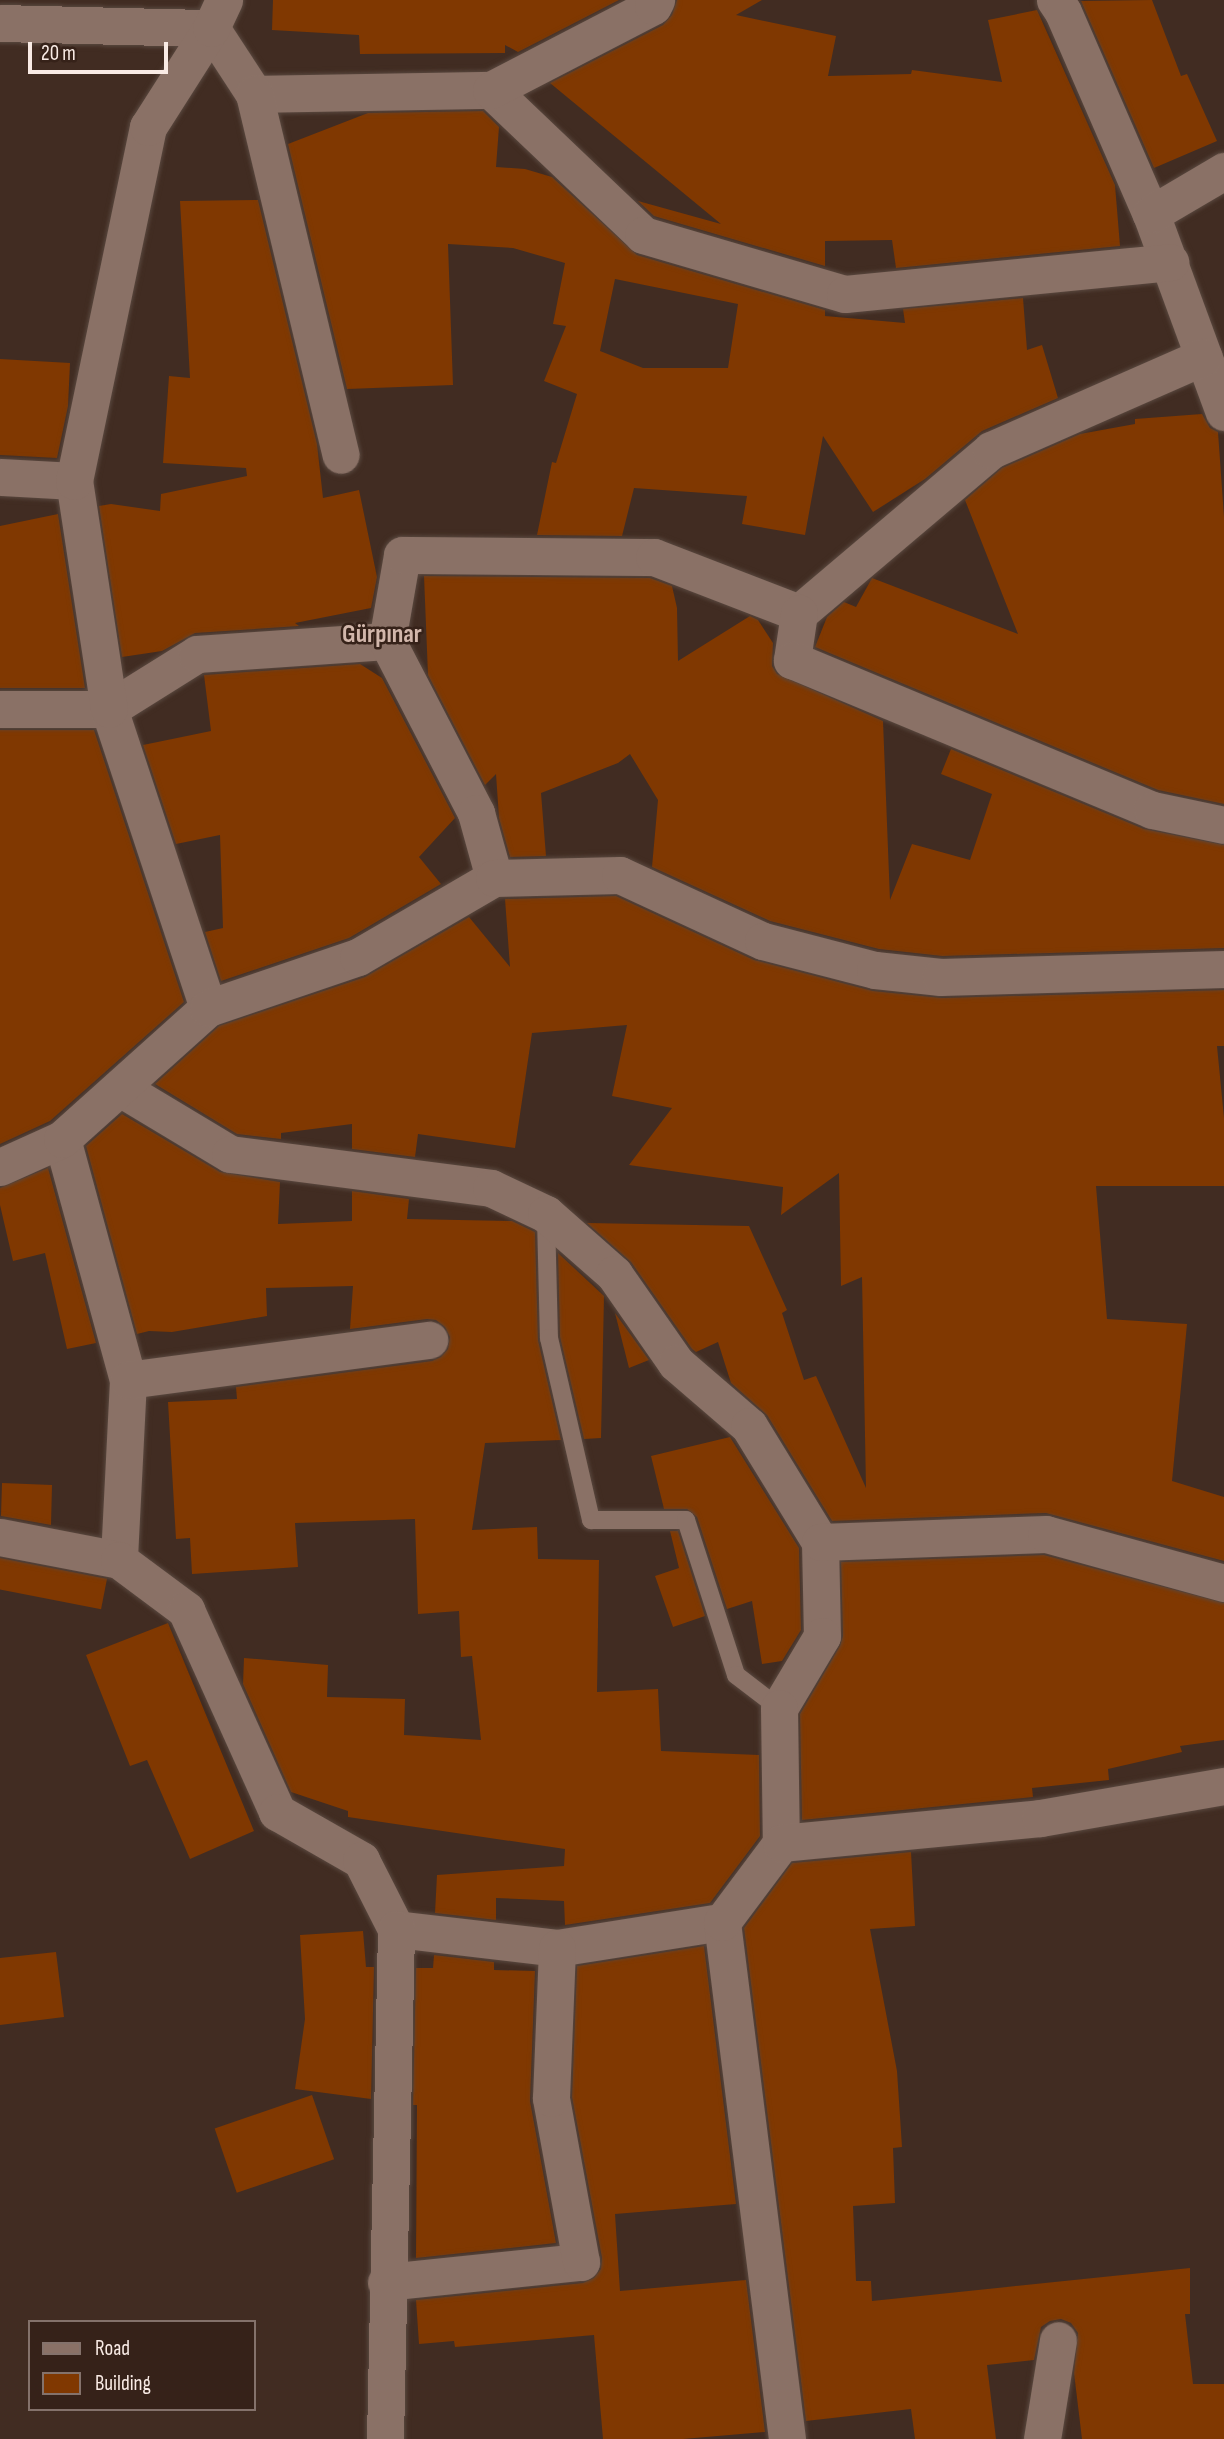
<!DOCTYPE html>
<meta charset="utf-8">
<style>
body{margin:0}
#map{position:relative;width:1224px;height:2439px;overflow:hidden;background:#412c22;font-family:"Sofia Sans Condensed",sans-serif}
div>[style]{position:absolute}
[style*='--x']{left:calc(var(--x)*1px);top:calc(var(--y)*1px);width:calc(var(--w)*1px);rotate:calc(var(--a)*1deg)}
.building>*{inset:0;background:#803801;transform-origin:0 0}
.roads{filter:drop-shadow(0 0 2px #59483f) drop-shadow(0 0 2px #59483f)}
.lane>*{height:18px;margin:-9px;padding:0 9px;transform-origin:9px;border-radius:9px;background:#8a7166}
.street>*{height:37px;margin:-18.5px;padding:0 18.5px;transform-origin:18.5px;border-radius:18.5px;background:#8a7166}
span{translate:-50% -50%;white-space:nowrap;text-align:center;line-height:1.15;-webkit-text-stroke:5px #362219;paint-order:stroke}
.district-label{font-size:26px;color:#d2b7ab;font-weight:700}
.legend{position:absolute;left:28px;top:2320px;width:228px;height:91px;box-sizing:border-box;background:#362219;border:2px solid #84726b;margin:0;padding:9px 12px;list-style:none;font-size:21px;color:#f9ebe5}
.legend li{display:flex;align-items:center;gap:14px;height:35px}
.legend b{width:35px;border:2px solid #84726b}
.scale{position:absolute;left:28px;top:42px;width:140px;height:32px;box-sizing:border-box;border:4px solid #f9ebe5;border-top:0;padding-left:9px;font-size:21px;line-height:24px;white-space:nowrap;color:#f9ebe5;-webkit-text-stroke:5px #362219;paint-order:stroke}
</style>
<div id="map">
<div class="building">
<i style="clip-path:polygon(273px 0,619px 0,518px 52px,505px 45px,505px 53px,360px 54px,359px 35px,272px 30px)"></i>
<i style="clip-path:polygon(677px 0,762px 0,736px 15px,836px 36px,828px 76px,911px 74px,912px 70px,1002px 82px,988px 20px,1037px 10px,1115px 185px,1120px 246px,896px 268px,892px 240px,825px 241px,825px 266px,654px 216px,638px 201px,721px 224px,550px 83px,663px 25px,672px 15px)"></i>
<i style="clip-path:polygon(1152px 0,1181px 76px,1187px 74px,1217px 141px,1154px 168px,1081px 1px)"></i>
<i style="clip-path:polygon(evenodd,483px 111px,499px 127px,496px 167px,525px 169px,552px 177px,637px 255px,825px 310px,825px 316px,905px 323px,903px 309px,1023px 298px,1027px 350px,1042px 345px,1058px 398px,982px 431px,925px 479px,873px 512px,823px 436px,805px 535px,742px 524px,747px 496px,634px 488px,622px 536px,537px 535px,552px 462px,556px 463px,577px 394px,544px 381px,566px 326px,553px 324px,565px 263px,513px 248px,448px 244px,453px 385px,347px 389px,288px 144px,368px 113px,483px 111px,615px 279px,738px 304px,728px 368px,643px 368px,600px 351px,615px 279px)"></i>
<i style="clip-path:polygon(258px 200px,317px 444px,323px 498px,359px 490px,377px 577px,371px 608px,295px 623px,299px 626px,195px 633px,162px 651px,122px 657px,99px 506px,111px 504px,160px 511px,161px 494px,247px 476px,246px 468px,163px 463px,169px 376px,190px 378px,180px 201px)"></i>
<i style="clip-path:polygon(0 359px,70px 363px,68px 406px,57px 458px,0 455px)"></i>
<i style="clip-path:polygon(1202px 414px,1210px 428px,1218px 432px,1224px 517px,1224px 804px,1158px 790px,815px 647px,827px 617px,844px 602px,856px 607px,872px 578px,1018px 634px,965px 500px,1002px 468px,1080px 434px,1135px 424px,1135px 419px)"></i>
<i style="clip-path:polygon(58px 514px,85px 688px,0 688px,0 526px)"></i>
<i style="clip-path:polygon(424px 576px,650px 578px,672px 586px,677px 608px,678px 661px,750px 616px,758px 620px,773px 643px,772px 666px,777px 674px,883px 721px,890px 900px,912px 844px,970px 860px,992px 794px,941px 774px,951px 749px,1144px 829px,1224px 845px,1224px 948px,942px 956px,879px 949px,770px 921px,652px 867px,658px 800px,630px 754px,618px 763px,541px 793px,546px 856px,510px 857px,499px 818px,496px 774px,485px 785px,428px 675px)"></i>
<i style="clip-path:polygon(360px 664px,382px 678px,455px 818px,419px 857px,441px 884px,349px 938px,221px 981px,205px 932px,223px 928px,220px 835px,176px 844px,143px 745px,211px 731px,204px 675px)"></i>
<i style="clip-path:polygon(0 730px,94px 730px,184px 1002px,50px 1121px,0 1144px)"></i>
<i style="clip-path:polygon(616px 896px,754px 960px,873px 991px,942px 998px,1224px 990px,1224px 1046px,1217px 1046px,1224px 1118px,1224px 1186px,1096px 1186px,1107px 1319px,1187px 1324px,1172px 1481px,1224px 1497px,1224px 1561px,1046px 1513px,832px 1521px,767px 1415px,731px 1383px,718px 1342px,696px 1352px,692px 1349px,631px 1262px,587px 1223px,749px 1226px,787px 1310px,782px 1313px,804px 1380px,816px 1376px,866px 1488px,862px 1277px,841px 1286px,839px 1173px,781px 1215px,783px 1187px,629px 1165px,672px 1108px,612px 1096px,627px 1025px,532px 1033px,515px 1148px,418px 1134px,415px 1157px,352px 1149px,352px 1124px,281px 1133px,281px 1139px,237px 1134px,155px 1084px,219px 1026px,365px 977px,469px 917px,510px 967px,505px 899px)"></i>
<i style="clip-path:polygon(122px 1114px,220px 1172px,280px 1182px,278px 1224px,352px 1221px,352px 1191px,409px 1199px,407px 1219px,512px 1221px,535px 1232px,538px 1340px,561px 1440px,485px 1443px,472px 1530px,537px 1527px,538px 1559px,599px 1560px,597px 1692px,658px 1689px,661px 1751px,759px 1755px,760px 1836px,710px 1903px,565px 1925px,564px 1901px,496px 1898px,496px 1920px,435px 1913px,437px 1875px,564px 1866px,565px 1849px,348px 1817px,348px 1811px,291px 1792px,243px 1684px,244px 1658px,328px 1665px,327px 1697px,405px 1699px,404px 1735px,481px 1740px,472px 1656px,461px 1657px,459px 1611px,418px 1614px,415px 1519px,295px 1523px,298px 1567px,192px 1574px,190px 1538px,176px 1539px,168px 1402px,237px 1399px,236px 1387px,432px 1361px,441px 1357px,448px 1349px,450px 1337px,445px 1327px,436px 1320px,427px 1319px,350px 1329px,353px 1286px,266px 1288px,267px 1316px,172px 1332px,149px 1331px,137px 1334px,86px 1146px)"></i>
<i style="clip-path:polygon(48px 1168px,96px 1343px,67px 1349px,45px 1253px,13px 1261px,0 1205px,0 1188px)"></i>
<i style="clip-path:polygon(558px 1253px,604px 1296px,601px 1438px,584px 1439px,560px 1337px)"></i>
<i style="clip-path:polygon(615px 1313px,649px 1360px,629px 1368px)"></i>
<i style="clip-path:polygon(730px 1437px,799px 1548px,801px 1630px,782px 1661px,762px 1664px,752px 1601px,727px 1609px,697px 1517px,687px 1509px,664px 1509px,651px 1456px)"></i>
<i style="clip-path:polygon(2px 1483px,52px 1485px,51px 1525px,1px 1516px)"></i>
<i style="clip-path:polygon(670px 1531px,678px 1531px,705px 1616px,673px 1627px,655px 1576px,679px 1568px)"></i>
<i style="clip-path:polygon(1044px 1555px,1224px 1603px,1224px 1740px,1180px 1746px,1182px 1752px,1108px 1769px,1109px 1780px,1032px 1788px,1033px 1797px,802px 1820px,800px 1714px,840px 1646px,843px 1636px,841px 1562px)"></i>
<i style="left:0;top:1558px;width:109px;height:31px;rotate:11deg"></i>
<i style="clip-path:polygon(168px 1623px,254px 1831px,190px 1859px,147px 1760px,130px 1766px,86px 1655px)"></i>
<i style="clip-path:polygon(911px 1852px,915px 1926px,870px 1929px,897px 2071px,902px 2147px,893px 2148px,895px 2203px,853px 2206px,856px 2281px,871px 2281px,872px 2301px,1190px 2268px,1190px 2314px,1185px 2314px,1193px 2384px,1224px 2384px,1224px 2439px,1082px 2439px,1074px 2373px,1078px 2333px,1071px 2323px,1061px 2319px,1050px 2321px,1041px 2327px,1034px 2360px,987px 2365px,996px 2439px,915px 2439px,911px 2409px,806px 2421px,744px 1928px,792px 1863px)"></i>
<i style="clip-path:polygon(363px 1931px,366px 1967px,374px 1967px,371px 2099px,295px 2089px,305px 2019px,300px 1935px)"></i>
<i style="clip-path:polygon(704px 1946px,736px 2204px,615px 2214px,620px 2291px,746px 2280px,765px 2432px,683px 2439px,603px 2439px,594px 2335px,455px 2347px,454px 2341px,419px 2344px,416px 2300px,583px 2283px,594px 2278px,601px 2269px,602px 2258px,572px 2097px,577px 1966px)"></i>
<i style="clip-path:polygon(56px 1952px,64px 2017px,0 2025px,0 1958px)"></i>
<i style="clip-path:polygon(434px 1955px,494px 1962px,494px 1970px,535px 1971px,530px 2101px,556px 2243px,416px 2258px,417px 2105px,413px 2105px,416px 1968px,433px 1968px)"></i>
<i style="left:312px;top:2095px;width:68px;height:103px;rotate:71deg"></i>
</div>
<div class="roads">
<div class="lane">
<i style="--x:546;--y:1217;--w:121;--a:88.6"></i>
<i style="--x:549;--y:1338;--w:187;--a:77"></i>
<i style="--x:591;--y:1520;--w:95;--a:0"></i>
<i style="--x:686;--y:1520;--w:163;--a:72.1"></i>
<i style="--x:736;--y:1675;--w:54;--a:37.5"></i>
</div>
<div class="street">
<i style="--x:1055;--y:0;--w:14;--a:56"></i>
<i style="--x:1063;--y:12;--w:220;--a:66.5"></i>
<i style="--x:1151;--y:214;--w:211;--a:69.8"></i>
<i style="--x:0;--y:23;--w:211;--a:1.4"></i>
<i style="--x:211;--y:28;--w:79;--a:56.9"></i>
<i style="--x:254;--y:94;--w:237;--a:-1"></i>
<i style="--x:491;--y:90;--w:210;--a:43.6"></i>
<i style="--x:643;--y:235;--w:210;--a:16.3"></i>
<i style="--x:845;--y:294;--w:327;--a:-5.6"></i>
<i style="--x:491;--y:90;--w:182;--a:-27.4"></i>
<i style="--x:653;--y:6;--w:7;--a:-63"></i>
<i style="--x:254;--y:94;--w:371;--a:76.5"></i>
<i style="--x:1151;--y:214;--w:85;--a:-30.5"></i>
<i style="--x:0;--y:477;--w:74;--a:3.1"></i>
<i style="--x:799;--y:613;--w:252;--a:-40.3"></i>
<i style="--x:991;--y:450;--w:232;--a:-23.7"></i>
<i style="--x:387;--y:641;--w:87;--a:-80.1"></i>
<i style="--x:402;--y:555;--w:252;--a:0.5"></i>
<i style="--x:654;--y:557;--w:155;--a:21.1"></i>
<i style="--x:799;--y:613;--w:48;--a:98.5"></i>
<i style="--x:792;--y:660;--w:390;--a:22.6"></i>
<i style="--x:1152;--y:810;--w:74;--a:11.8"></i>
<i style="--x:0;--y:709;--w:109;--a:0"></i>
<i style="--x:109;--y:709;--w:104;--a:-32"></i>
<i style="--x:197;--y:654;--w:190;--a:-3.9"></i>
<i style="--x:387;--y:641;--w:194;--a:62.6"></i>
<i style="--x:476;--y:813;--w:67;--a:74.5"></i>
<i style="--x:208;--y:1008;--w:315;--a:-108.3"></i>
<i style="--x:109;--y:709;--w:231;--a:-98.7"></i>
<i style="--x:74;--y:481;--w:362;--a:-78.2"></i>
<i style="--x:148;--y:127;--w:117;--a:-57.5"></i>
<i style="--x:211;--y:28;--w:31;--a:-65"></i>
<i style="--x:120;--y:1088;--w:128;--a:31"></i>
<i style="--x:230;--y:1154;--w:263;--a:7.4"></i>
<i style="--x:491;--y:1188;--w:61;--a:25.3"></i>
<i style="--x:546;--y:1214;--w:91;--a:41.4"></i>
<i style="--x:614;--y:1274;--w:108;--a:55.1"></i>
<i style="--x:676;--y:1363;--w:96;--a:40.8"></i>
<i style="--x:749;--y:1426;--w:136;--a:58.5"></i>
<i style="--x:820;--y:1542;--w:94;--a:88.8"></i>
<i style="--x:822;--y:1636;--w:84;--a:120.8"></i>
<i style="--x:779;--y:1708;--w:135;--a:89.2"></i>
<i style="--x:62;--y:1139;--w:250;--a:74.7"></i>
<i style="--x:128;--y:1380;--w:180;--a:92.9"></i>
<i style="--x:0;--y:1167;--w:68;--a:-24.3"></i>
<i style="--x:62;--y:1139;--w:196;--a:-41.9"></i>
<i style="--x:208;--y:1008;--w:158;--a:-18.8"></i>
<i style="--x:358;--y:957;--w:157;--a:-30.2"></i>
<i style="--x:494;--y:878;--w:126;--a:-1.4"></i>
<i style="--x:620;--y:875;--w:157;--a:24.8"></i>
<i style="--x:763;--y:941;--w:116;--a:14.5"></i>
<i style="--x:875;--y:970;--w:66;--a:6.1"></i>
<i style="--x:941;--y:977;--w:283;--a:-1.6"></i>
<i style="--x:128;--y:1380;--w:304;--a:-7.6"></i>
<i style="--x:0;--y:1537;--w:121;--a:10.9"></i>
<i style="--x:119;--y:1560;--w:84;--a:36.7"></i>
<i style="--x:186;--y:1610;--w:222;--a:65.7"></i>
<i style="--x:277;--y:1812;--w:97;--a:29.7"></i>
<i style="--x:361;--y:1860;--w:77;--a:63.1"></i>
<i style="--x:396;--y:1929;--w:162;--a:6.7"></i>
<i style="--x:557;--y:1948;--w:167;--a:-9"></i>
<i style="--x:820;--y:1542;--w:226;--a:-2"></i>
<i style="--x:1046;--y:1534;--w:185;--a:15.4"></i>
<i style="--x:386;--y:2282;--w:196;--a:-5.9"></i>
<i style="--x:581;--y:2262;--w:167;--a:-100.4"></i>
<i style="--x:551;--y:2098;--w:150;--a:-87.7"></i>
<i style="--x:385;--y:2439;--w:510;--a:-88.76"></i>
<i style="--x:787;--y:2439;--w:521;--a:-97.17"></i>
<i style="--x:722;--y:1922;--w:99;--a:-53.2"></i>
<i style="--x:781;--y:1843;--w:260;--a:-5.5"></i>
<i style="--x:1040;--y:1818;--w:187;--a:-9.9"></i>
<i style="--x:1042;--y:2439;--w:100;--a:-80.8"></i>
</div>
</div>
<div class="district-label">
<span style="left:382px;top:635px">Gürpınar</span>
</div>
<ul class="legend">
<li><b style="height:9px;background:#8a7166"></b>Road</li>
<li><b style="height:19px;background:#803801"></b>Building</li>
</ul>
<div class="scale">20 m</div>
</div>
